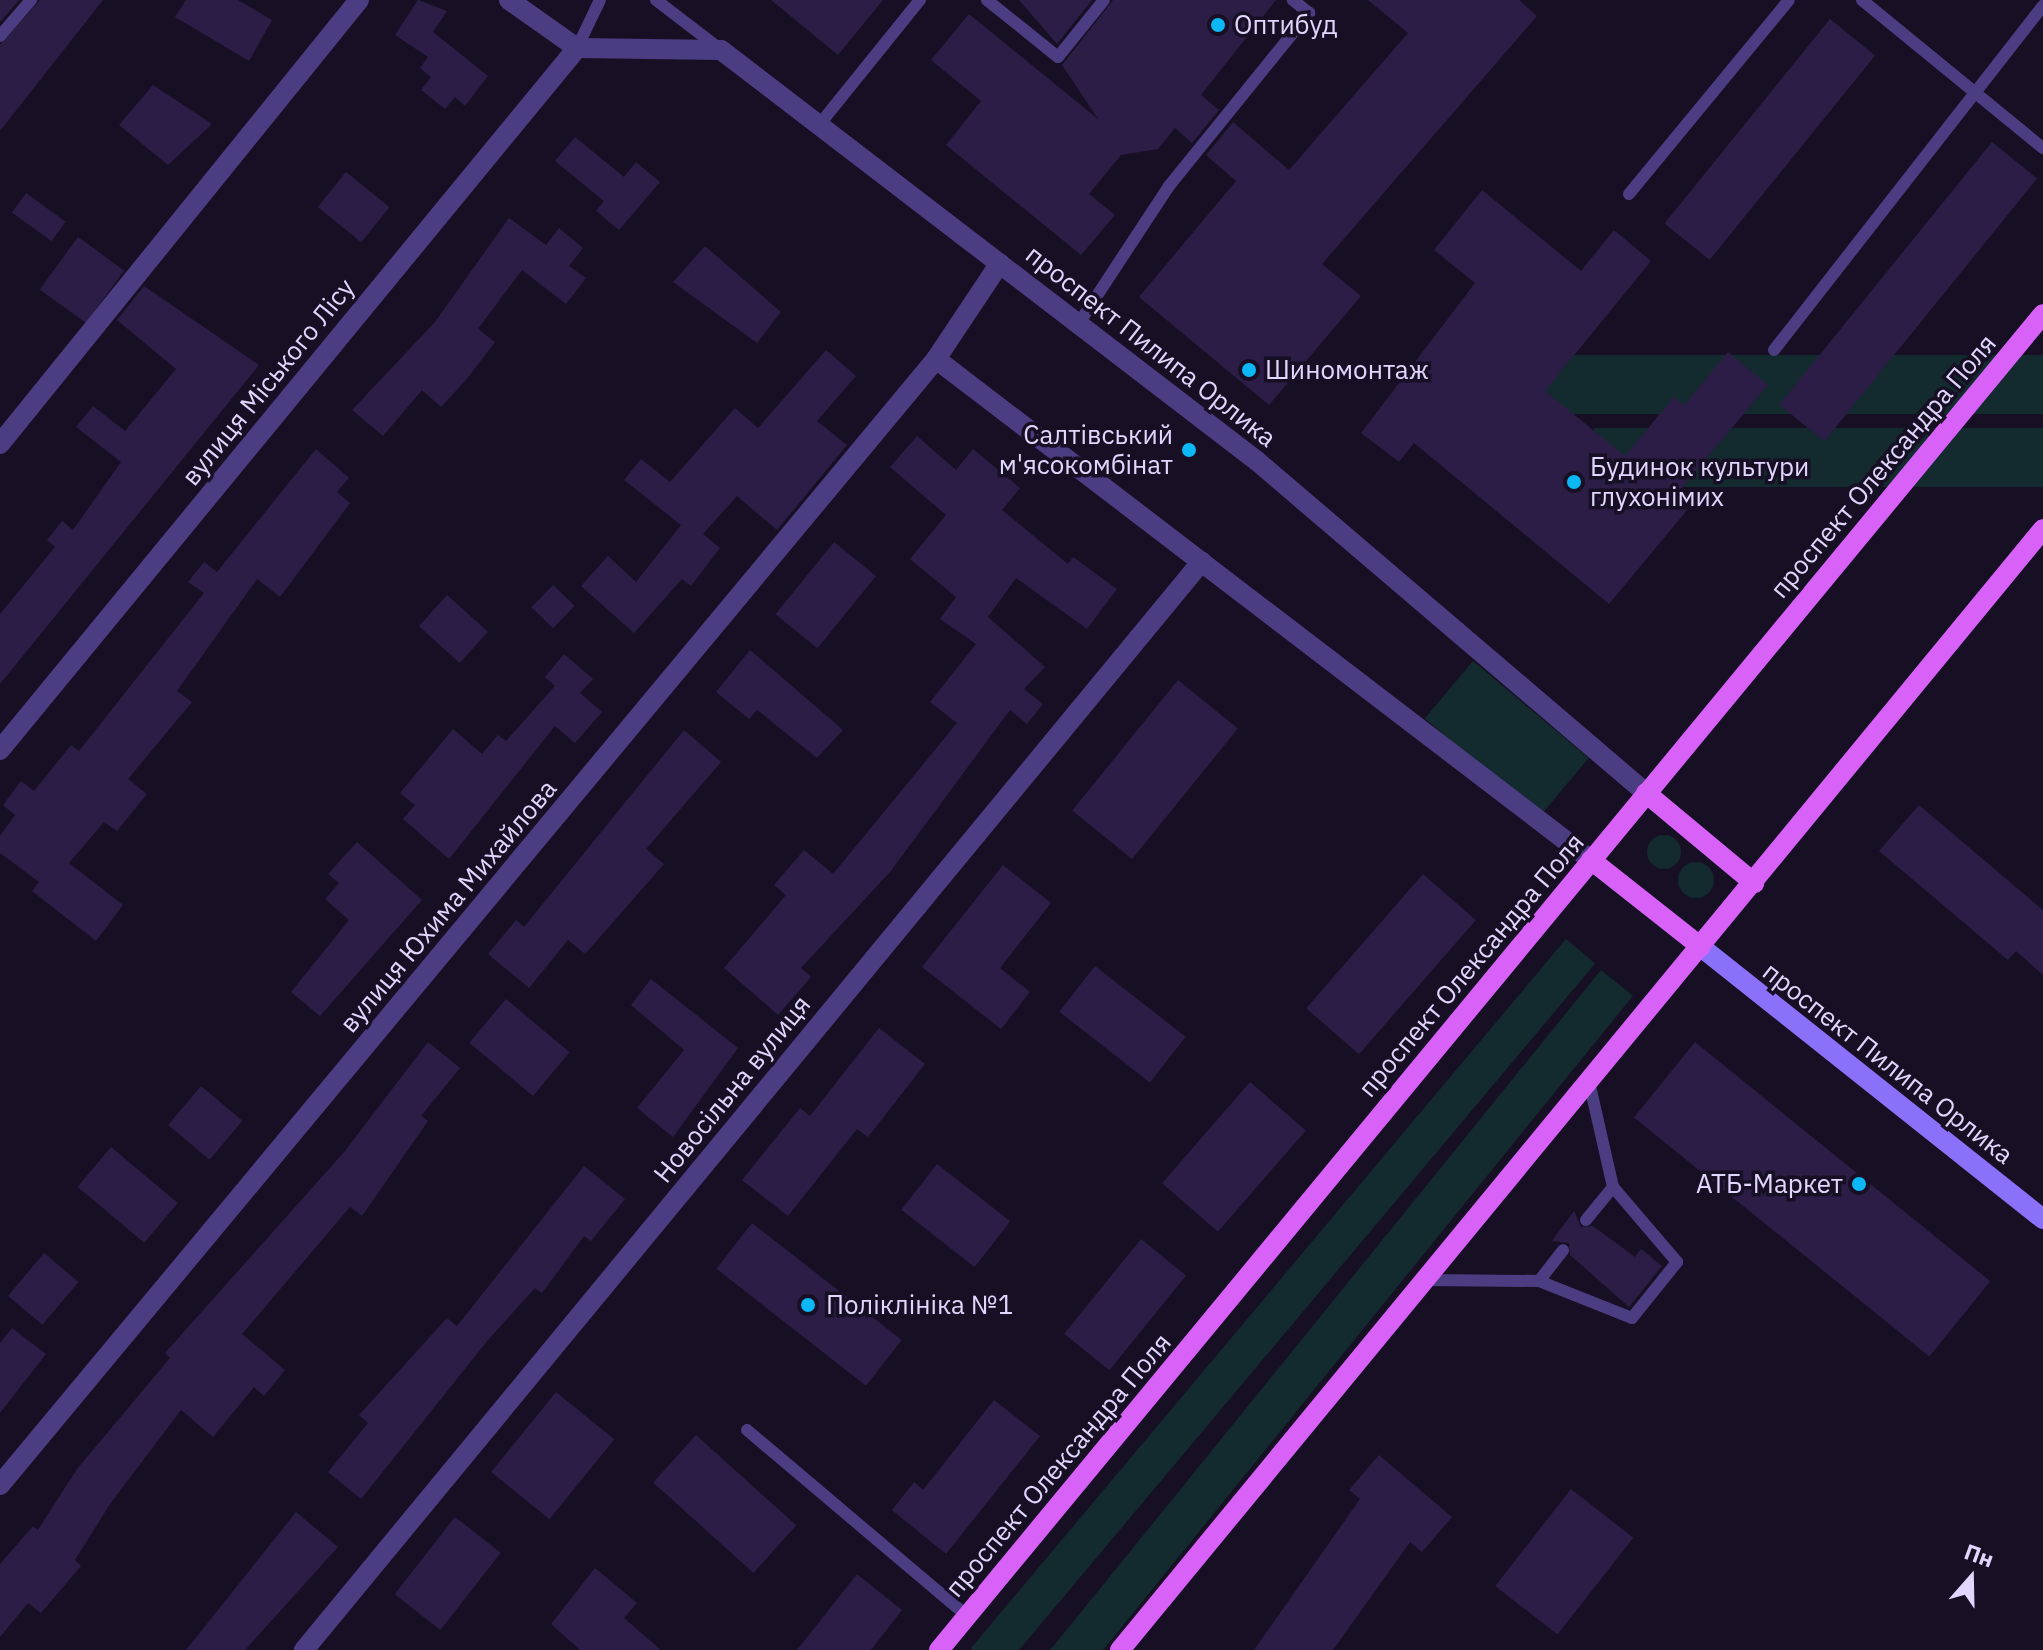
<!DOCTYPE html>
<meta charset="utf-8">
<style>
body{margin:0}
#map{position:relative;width:2043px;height:1650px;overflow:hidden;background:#171025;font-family:"IBM Plex Sans",sans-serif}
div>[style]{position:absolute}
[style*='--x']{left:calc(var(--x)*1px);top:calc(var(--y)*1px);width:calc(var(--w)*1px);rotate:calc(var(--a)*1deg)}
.green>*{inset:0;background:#132b2f;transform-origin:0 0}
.round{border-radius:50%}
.building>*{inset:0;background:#2b1d45;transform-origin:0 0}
.lane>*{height:12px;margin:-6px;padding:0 6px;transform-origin:6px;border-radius:6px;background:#4b3d82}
.street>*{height:20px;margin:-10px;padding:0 10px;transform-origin:10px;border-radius:10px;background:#4b3d82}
.secondary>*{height:20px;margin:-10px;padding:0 10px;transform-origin:10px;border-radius:10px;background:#8a71f9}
.primary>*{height:20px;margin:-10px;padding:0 10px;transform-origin:10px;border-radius:10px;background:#d862f8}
.dots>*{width:22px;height:22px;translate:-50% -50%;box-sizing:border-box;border:4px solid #171025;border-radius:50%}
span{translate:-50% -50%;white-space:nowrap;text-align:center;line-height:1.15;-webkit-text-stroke:7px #171025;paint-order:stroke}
.poi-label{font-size:26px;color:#e1d6fd}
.left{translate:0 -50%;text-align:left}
.right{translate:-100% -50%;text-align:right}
.street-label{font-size:26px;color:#e1d6fd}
.north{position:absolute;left:1931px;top:1538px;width:80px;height:80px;-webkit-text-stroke:6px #171025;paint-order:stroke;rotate:20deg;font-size:22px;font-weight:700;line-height:32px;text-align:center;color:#e1d6fd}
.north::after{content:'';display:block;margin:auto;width:28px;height:36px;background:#e1d6fd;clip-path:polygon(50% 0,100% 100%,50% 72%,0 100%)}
</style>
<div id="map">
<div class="green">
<i style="left:2043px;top:355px;width:59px;height:503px;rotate:90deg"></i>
<i style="left:2043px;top:428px;width:59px;height:449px;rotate:90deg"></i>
<i style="left:1473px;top:661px;width:151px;height:75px;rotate:40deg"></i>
<i class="round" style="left:1647px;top:835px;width:34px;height:34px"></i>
<i class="round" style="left:1678px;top:862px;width:36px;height:36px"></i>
<i style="left:1566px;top:939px;width:38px;height:926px;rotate:40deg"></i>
<i style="left:1601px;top:970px;width:41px;height:883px;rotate:39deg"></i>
</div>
<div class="building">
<i style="clip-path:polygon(0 0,19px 0,0 22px)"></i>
<i style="clip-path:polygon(40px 0,103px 0,0 131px,0 45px)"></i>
<i style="clip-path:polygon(186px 0,238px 0,272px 20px,249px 61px,175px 17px)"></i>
<i style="clip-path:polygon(418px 0,447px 11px,433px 32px,488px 76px,465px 106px,455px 97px,445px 109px,421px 90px,431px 77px,420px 68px,428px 57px,395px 35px)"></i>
<i style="clip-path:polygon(771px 0,883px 0,838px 55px)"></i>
<i style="clip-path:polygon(1019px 0,1092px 0,1057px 44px)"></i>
<i style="clip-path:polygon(1113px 0,1276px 0,1201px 95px,1219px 110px,1192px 143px,1175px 128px,1158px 149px,1121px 155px,1089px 194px,1115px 215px,1081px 255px,946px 145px,981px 101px,931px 60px,969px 14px,1098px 119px,1062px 65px)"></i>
<i style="clip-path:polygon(1368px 0,1519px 0,1537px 16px,1322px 264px,1361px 296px,1269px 405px,1139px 297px,1236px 181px,1206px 155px,1233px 122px,1289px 170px,1408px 33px)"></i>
<i style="left:1830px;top:19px;width:58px;height:263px;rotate:39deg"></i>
<i style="clip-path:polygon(153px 85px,212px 124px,168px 165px,119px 125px)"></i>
<i style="clip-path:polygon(575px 137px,624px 177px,636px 162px,660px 182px,619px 230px,596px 211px,604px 201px,555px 161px)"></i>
<i style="left:1992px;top:142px;width:58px;height:338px;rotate:39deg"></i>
<i style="left:346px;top:172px;width:56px;height:45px;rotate:39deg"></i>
<i style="clip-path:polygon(1482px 190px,1581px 271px,1614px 230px,1651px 261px,1545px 391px,1625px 456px,1674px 397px,1684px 405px,1728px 352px,1768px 385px,1674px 497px,1688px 509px,1609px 604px,1414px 443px,1399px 462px,1361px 433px,1475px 283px,1434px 250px)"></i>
<i style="left:26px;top:193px;width:49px;height:24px;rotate:36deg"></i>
<i style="clip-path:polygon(509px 218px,546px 245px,559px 228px,583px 248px,569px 266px,586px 278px,566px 304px,522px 270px,478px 329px,495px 342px,466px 380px,441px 407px,422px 390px,383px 436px,352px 410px,435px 322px)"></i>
<i style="left:78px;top:237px;width:57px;height:65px;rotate:36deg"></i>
<i style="clip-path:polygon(705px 246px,781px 312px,757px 343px,673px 282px)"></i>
<i style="clip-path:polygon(144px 286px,259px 365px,0 684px,0 614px,55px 547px,47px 540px,62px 521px,73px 530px,121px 462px,76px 427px,93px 406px,125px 431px,176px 369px,117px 320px)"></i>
<i style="clip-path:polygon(826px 350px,856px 376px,817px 421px,847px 445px,777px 530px,737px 496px,703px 534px,720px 548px,691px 586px,682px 579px,634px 633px,581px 586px,608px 556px,636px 582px,681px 525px,624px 480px,641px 459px,670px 482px,735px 408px,758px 428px)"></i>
<i style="clip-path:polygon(917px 436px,956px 470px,973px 449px,1020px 488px,1002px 510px,1068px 564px,1073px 557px,1117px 589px,1087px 629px,1016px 578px,988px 617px,1045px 667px,1024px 689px,1043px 704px,1027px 724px,1010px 710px,890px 872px,801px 968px,811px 977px,778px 1015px,724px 968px,786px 895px,774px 885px,804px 850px,833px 874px,957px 723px,930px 702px,976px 644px,940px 619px,956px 597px,910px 559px,946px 515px,890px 467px)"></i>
<i style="clip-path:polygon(316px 449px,349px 478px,337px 492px,350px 503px,280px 597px,257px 579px,177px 691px,192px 702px,128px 779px,147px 794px,117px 831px,104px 822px,69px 863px,123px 905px,96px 941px,32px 891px,39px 882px,0 853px,0 836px,15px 815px,3px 805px,21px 781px,34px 791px,71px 745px,79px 751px,204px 593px,188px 582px,204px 562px,217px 572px)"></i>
<i style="left:834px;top:542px;width:54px;height:93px;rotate:39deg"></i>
<i style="left:553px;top:585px;width:30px;height:31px;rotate:44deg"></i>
<i style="left:447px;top:595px;width:55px;height:42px;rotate:42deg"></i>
<i style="clip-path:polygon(750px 650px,843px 730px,817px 758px,757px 710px,749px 719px,716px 692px)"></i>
<i style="clip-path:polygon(564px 654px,593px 679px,580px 693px,602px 712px,575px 743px,555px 726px,449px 859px,403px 819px,415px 805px,400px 793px,453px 729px,482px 754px,498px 735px,506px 741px,555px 686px,545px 677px)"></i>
<i style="left:1178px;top:680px;width:77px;height:168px;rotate:39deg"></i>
<i style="clip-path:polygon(684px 730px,721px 762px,646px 849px,664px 864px,585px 954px,568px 940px,529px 988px,488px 954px,516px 920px,524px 927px)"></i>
<i style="clip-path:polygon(1919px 805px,2043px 910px,2043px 975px,2016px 951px,2008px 960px,1879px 851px)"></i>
<i style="clip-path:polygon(357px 842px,422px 900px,320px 1016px,291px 992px,349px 920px,325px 899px,339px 883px,328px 874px)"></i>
<i style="clip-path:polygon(1003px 865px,1051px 903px,1000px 968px,1030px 992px,1001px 1029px,922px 967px)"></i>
<i style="left:1423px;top:874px;width:70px;height:178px;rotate:41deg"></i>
<i style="left:1095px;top:966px;width:115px;height:58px;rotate:38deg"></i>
<i style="clip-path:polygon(651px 979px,738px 1048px,673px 1137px,637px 1108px,684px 1050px,631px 1005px)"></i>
<i style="left:506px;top:999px;width:83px;height:57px;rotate:40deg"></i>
<i style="clip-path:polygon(879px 1028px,925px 1064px,868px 1137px,857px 1129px,788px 1216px,742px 1180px,800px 1108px,810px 1116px)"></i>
<i style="clip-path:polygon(428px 1042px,460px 1068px,421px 1116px,428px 1121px,362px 1216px,350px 1207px,242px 1334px,285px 1370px,264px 1396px,254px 1387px,213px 1437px,181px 1410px,110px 1504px,75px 1560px,81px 1566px,41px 1613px,28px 1603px,0 1637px,0 1564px,33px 1526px,38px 1530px,77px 1469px,170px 1358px,165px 1353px,345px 1151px)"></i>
<i style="left:1695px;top:1042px;width:380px;height:97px;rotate:39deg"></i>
<i style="left:1250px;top:1082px;width:74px;height:134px;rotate:41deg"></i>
<i style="left:201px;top:1086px;width:54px;height:51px;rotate:40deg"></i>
<i style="left:111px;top:1147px;width:87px;height:52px;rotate:40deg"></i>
<i style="left:937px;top:1164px;width:93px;height:58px;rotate:38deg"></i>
<i style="clip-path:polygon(584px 1166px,625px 1199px,591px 1241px,584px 1236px,542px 1293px,535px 1288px,488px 1340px,361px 1499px,328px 1472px,368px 1423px,359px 1415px,447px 1318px,457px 1326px)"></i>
<i style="clip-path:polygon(1574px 1211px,1581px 1227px,1593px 1226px,1635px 1257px,1641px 1249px,1662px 1266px,1629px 1307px,1570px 1255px,1569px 1243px,1552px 1241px)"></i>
<i style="left:752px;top:1223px;width:190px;height:58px;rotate:38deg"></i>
<i style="left:1141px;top:1239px;width:58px;height:122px;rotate:39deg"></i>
<i style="left:44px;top:1253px;width:45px;height:56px;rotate:40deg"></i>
<i style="clip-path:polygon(12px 1328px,46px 1354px,0 1413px,0 1343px)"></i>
<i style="left:556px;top:1392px;width:75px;height:103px;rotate:39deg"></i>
<i style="clip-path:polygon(994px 1400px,1040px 1436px,946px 1554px,892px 1510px,914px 1482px,923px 1490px)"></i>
<i style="left:696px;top:1435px;width:135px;height:64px;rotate:42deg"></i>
<i style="clip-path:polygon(1379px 1455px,1452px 1517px,1422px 1552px,1410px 1542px,1333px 1650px,1254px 1650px,1360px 1499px,1349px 1490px)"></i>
<i style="left:1571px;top:1489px;width:79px;height:123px;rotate:38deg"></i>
<i style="clip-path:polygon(296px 1512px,338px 1547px,245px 1650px,186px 1650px)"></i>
<i style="left:455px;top:1517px;width:58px;height:98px;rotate:38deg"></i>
<i style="clip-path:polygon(595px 1568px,637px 1603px,624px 1618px,661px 1650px,580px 1650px,551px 1624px)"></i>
<i style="clip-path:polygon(857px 1574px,902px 1610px,871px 1650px,797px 1650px)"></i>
</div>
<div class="lane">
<i style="--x:656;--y:0;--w:81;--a:37.4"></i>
<i style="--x:987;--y:0;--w:91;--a:38.8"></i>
<i style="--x:1058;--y:57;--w:73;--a:-51.1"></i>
<i style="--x:1862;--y:0;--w:234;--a:39.3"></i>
<i style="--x:0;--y:36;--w:48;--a:-49.3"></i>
<i style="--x:577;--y:48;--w:53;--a:-64.4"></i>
<i style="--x:819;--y:125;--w:161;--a:-51.1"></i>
<i style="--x:1629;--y:194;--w:251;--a:-50.5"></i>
<i style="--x:1079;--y:323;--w:164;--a:-56.7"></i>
<i style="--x:1169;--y:186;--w:223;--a:-51"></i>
<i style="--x:1309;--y:13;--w:21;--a:-141"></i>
<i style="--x:1774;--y:350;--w:437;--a:-52"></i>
<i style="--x:1586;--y:1220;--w:43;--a:-50.7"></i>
<i style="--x:1613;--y:1187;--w:109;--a:-102.8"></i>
<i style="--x:1424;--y:1280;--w:115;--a:0.5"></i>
<i style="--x:1539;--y:1281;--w:39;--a:-52"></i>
<i style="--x:1539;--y:1281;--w:100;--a:21.7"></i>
<i style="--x:1632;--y:1318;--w:72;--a:-51.2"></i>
<i style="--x:1677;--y:1262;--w:99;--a:-130.5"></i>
<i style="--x:747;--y:1430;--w:288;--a:40.2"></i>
</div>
<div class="street">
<i style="--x:509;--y:0;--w:83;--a:35.2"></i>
<i style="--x:577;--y:48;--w:144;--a:0.8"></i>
<i style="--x:721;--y:50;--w:675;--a:37.48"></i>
<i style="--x:1257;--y:461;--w:511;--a:40.48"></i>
<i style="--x:936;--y:359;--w:825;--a:37.41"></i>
<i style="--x:0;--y:444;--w:571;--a:-51.04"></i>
<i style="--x:0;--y:750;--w:909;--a:-50.58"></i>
<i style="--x:0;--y:1485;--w:1464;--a:-50.26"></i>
<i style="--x:936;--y:359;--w:115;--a:-56.3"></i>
<i style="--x:304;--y:1650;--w:1411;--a:-50.49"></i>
</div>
<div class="secondary">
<i style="--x:1701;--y:947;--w:437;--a:38.5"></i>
</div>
<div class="primary">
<i style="--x:1646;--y:793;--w:141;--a:39.8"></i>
<i style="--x:1591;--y:860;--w:140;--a:38.3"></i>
<i style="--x:939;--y:1650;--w:1733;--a:-50.43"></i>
<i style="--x:1120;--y:1650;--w:1452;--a:-50.53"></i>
</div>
<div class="dots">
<i style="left:1218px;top:25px;background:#0bb7f4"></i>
<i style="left:1249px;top:370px;background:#0bb7f4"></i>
<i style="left:1189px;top:450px;background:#0bb7f4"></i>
<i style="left:1574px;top:482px;background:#0bb7f4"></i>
<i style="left:1859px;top:1184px;background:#0bb7f4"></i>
<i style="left:808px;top:1305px;background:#0bb7f4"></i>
</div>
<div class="poi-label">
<span class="left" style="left:1234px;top:25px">Оптибуд</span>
<span class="left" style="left:1265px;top:370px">Шиномонтаж</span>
<span class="right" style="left:1173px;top:450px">Салтівський<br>м'ясокомбінат</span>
<span class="left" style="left:1590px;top:482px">Будинок культури<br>глухонімих</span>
<span class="right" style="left:1843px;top:1184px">АТБ-Маркет</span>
<span class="left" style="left:826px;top:1305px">Поліклініка №1</span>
</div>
<div class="street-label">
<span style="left:1151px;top:346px;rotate:38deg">проспект Пилипа Орлика</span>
<span style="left:268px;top:382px;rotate:-51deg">вулиця Міського Лісу</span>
<span style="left:1883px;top:466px;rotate:-50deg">проспект Олександра Поля</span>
<span style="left:448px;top:906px;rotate:-50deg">вулиця Юхима Михайлова</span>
<span style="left:1471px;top:965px;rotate:-50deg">проспект Олександра Поля</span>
<span style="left:1888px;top:1063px;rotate:38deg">проспект Пилипа Орлика</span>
<span style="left:732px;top:1089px;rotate:-51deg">Новосільна вулиця</span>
<span style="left:1058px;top:1465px;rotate:-50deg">проспект Олександра Поля</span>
</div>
<div class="north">Пн</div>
</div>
